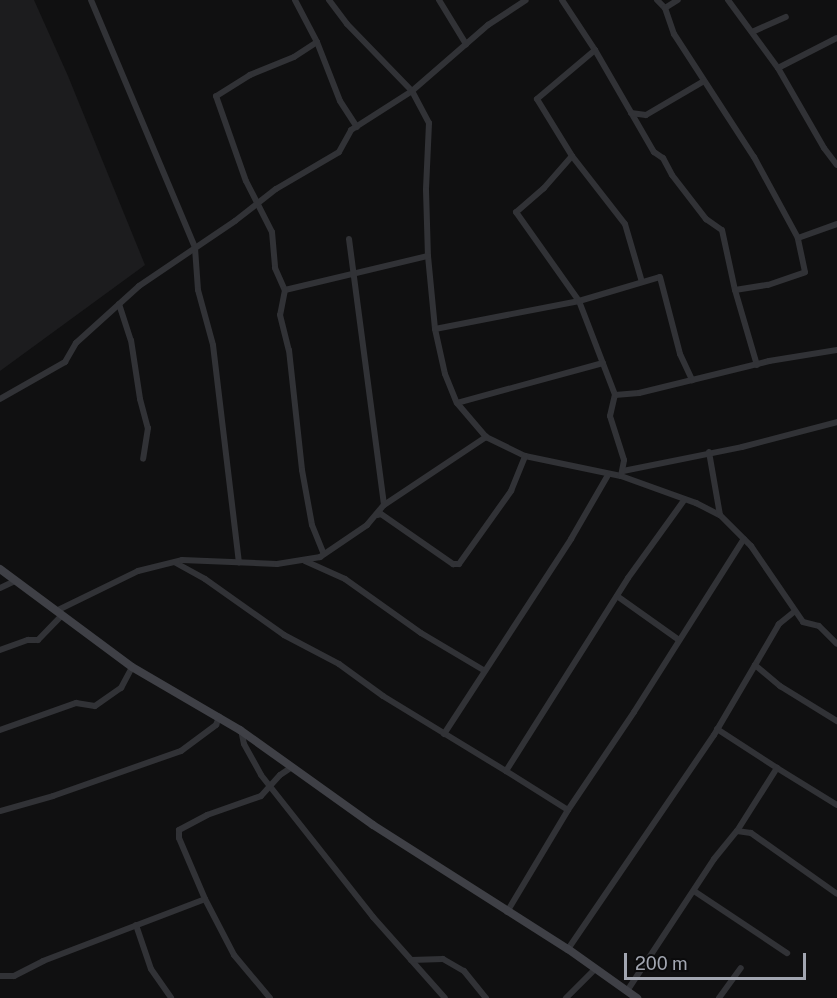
<!DOCTYPE html>
<style>
body{margin:0}
#map{position:relative;width:837px;height:998px;overflow:hidden;background:#101011;font-family:"Public Sans",sans-serif}
div>[style]{position:absolute}
[style*='--x']{left:calc(var(--x)*1px);top:calc(var(--y)*1px);width:calc(var(--w)*1px);rotate:calc(var(--a)*1deg)}
.built>*{inset:0;background:#1c1c1e}
.street>*{height:6px;margin:-3px;padding:0 3px;transform-origin:3px;border-radius:3px;background:#313236}
.secondary>*{height:8px;margin:-4px;padding:0 4px;transform-origin:4px;border-radius:4px;background:#3f4046}
span{translate:-50% -50%;white-space:nowrap;text-align:center;line-height:1.15;-webkit-text-stroke:4.5px #0b0b0c;paint-order:stroke}
.scale{position:absolute;left:624px;top:953px;width:182px;height:27px;box-sizing:border-box;border:3px solid #a2a6b1;border-top:0;padding-left:8px;font-size:18px;line-height:21px;white-space:nowrap;color:#a2a6b1;-webkit-text-stroke:4px #0b0b0c;paint-order:stroke}
</style>
<div id="map">
<div class="built">
<i style="clip-path:polygon(0 0,34px 0,68px 76px,145px 265px,0 371px)"></i>
</div>
<div class="street">
<i style="--x:91;--y:0;--w:269;--a:67.2"></i>
<i style="--x:195;--y:248;--w:42;--a:85.9"></i>
<i style="--x:198;--y:290;--w:57;--a:74.7"></i>
<i style="--x:213;--y:345;--w:219;--a:83.2"></i>
<i style="--x:295;--y:0;--w:47;--a:62.4"></i>
<i style="--x:317;--y:42;--w:63;--a:68.7"></i>
<i style="--x:340;--y:101;--w:31;--a:57"></i>
<i style="--x:329;--y:0;--w:30;--a:53"></i>
<i style="--x:347;--y:24;--w:93;--a:45.9"></i>
<i style="--x:412;--y:91;--w:36;--a:62"></i>
<i style="--x:429;--y:123;--w:67;--a:92.6"></i>
<i style="--x:426;--y:190;--w:66;--a:88.3"></i>
<i style="--x:428;--y:256;--w:73;--a:84.5"></i>
<i style="--x:435;--y:329;--w:46;--a:77.5"></i>
<i style="--x:445;--y:374;--w:31;--a:68"></i>
<i style="--x:439;--y:0;--w:52;--a:58.5"></i>
<i style="--x:562;--y:0;--w:60;--a:56.6"></i>
<i style="--x:595;--y:50;--w:118;--a:60"></i>
<i style="--x:654;--y:152;--w:11;--a:34"></i>
<i style="--x:663;--y:158;--w:19;--a:62"></i>
<i style="--x:672;--y:175;--w:56;--a:52.3"></i>
<i style="--x:706;--y:219;--w:19;--a:35"></i>
<i style="--x:722;--y:230;--w:61;--a:77.8"></i>
<i style="--x:735;--y:290;--w:33;--a:-9"></i>
<i style="--x:768;--y:285;--w:39;--a:-19"></i>
<i style="--x:805;--y:272;--w:35;--a:-102"></i>
<i style="--x:657;--y:0;--w:11;--a:45"></i>
<i style="--x:665;--y:8;--w:15;--a:-32"></i>
<i style="--x:728;--y:0;--w:84;--a:53.7"></i>
<i style="--x:778;--y:68;--w:66;--a:-27"></i>
<i style="--x:665;--y:8;--w:28;--a:71"></i>
<i style="--x:674;--y:34;--w:147;--a:57"></i>
<i style="--x:754;--y:157;--w:92;--a:61.5"></i>
<i style="--x:798;--y:238;--w:41;--a:-19.7"></i>
<i style="--x:752;--y:32;--w:37;--a:-24"></i>
<i style="--x:317;--y:42;--w:27;--a:147"></i>
<i style="--x:294;--y:57;--w:48;--a:157.8"></i>
<i style="--x:250;--y:75;--w:40;--a:148"></i>
<i style="--x:216;--y:96;--w:90;--a:70.6"></i>
<i style="--x:246;--y:181;--w:57;--a:63"></i>
<i style="--x:272;--y:232;--w:36;--a:85"></i>
<i style="--x:275;--y:268;--w:24;--a:66"></i>
<i style="--x:285;--y:290;--w:147;--a:-13.4"></i>
<i style="--x:595;--y:50;--w:76;--a:139.8"></i>
<i style="--x:537;--y:99;--w:67;--a:58.4"></i>
<i style="--x:572;--y:156;--w:86;--a:52.1"></i>
<i style="--x:625;--y:224;--w:60;--a:73.7"></i>
<i style="--x:778;--y:68;--w:92;--a:60.1"></i>
<i style="--x:824;--y:148;--w:21;--a:53"></i>
<i style="--x:631;--y:113;--w:15;--a:8"></i>
<i style="--x:646;--y:115;--w:67;--a:-30.4"></i>
<i style="--x:572;--y:156;--w:43;--a:131.2"></i>
<i style="--x:544;--y:188;--w:37;--a:139"></i>
<i style="--x:516;--y:212;--w:109;--a:54.7"></i>
<i style="--x:579;--y:301;--w:101;--a:69"></i>
<i style="--x:349;--y:239;--w:268;--a:82.5"></i>
<i style="--x:285;--y:290;--w:25;--a:101"></i>
<i style="--x:280;--y:315;--w:36;--a:76"></i>
<i style="--x:289;--y:350;--w:121;--a:83.8"></i>
<i style="--x:302;--y:470;--w:56;--a:79.7"></i>
<i style="--x:312;--y:525;--w:31;--a:68"></i>
<i style="--x:735;--y:290;--w:78;--a:73.7"></i>
<i style="--x:119;--y:304;--w:38;--a:72"></i>
<i style="--x:131;--y:340;--w:60;--a:81.3"></i>
<i style="--x:140;--y:399;--w:30;--a:75"></i>
<i style="--x:148;--y:428;--w:31;--a:99"></i>
<i style="--x:435;--y:329;--w:147;--a:-11"></i>
<i style="--x:579;--y:301;--w:84;--a:-16.5"></i>
<i style="--x:660;--y:277;--w:80;--a:75.4"></i>
<i style="--x:680;--y:354;--w:29;--a:65"></i>
<i style="--x:603;--y:363;--w:151;--a:164.7"></i>
<i style="--x:457;--y:403;--w:45;--a:49.5"></i>
<i style="--x:486;--y:437;--w:43;--a:26"></i>
<i style="--x:525;--y:456;--w:98;--a:11.8"></i>
<i style="--x:621;--y:476;--w:80;--a:19.8"></i>
<i style="--x:696;--y:503;--w:27;--a:27"></i>
<i style="--x:720;--y:515;--w:44;--a:45"></i>
<i style="--x:751;--y:546;--w:92;--a:55.6"></i>
<i style="--x:803;--y:622;--w:16;--a:14"></i>
<i style="--x:819;--y:626;--w:25;--a:45"></i>
<i style="--x:0;--y:399;--w:75;--a:-29.6"></i>
<i style="--x:65;--y:362;--w:22;--a:-60"></i>
<i style="--x:76;--y:343;--w:85;--a:-42.1"></i>
<i style="--x:139;--y:286;--w:116;--a:-34.1"></i>
<i style="--x:235;--y:221;--w:52;--a:-38"></i>
<i style="--x:276;--y:189;--w:73;--a:-30.4"></i>
<i style="--x:339;--y:152;--w:25;--a:-61"></i>
<i style="--x:351;--y:130;--w:72;--a:-32.6"></i>
<i style="--x:412;--y:91;--w:101;--a:-41"></i>
<i style="--x:488;--y:25;--w:45;--a:-33.3"></i>
<i style="--x:709;--y:452;--w:64;--a:80.1"></i>
<i style="--x:623;--y:471;--w:121;--a:-11.4"></i>
<i style="--x:742;--y:447;--w:98;--a:-14.7"></i>
<i style="--x:621;--y:476;--w:16;--a:-79"></i>
<i style="--x:624;--y:460;--w:46;--a:-107.7"></i>
<i style="--x:610;--y:416;--w:22;--a:-77"></i>
<i style="--x:615;--y:395;--w:24;--a:-5"></i>
<i style="--x:639;--y:393;--w:134;--a:-13.8"></i>
<i style="--x:769;--y:361;--w:69;--a:-9.2"></i>
<i style="--x:377;--y:515;--w:4;--a:-14"></i>
<i style="--x:381;--y:514;--w:88;--a:34.8"></i>
<i style="--x:453;--y:564;--w:6;--a:0"></i>
<i style="--x:459;--y:564;--w:90;--a:-54.5"></i>
<i style="--x:511;--y:491;--w:38;--a:-68"></i>
<i style="--x:305;--y:561;--w:44;--a:24.2"></i>
<i style="--x:345;--y:579;--w:93;--a:35.4"></i>
<i style="--x:421;--y:633;--w:74;--a:30.7"></i>
<i style="--x:176;--y:563;--w:33;--a:29"></i>
<i style="--x:205;--y:579;--w:97;--a:35.3"></i>
<i style="--x:284;--y:635;--w:62;--a:27.8"></i>
<i style="--x:339;--y:664;--w:54;--a:36"></i>
<i style="--x:383;--y:696;--w:144;--a:31.4"></i>
<i style="--x:0;--y:588;--w:17;--a:-25"></i>
<i style="--x:617;--y:596;--w:76;--a:35.4"></i>
<i style="--x:56;--y:611;--w:91;--a:-26"></i>
<i style="--x:138;--y:571;--w:45;--a:-14"></i>
<i style="--x:182;--y:560;--w:95;--a:2.4"></i>
<i style="--x:277;--y:564;--w:44;--a:-9.2"></i>
<i style="--x:320;--y:557;--w:57;--a:-34.2"></i>
<i style="--x:367;--y:525;--w:26;--a:-50"></i>
<i style="--x:384;--y:505;--w:123;--a:-33.7"></i>
<i style="--x:795;--y:611;--w:21;--a:141"></i>
<i style="--x:779;--y:624;--w:48;--a:120.3"></i>
<i style="--x:755;--y:665;--w:33;--a:40"></i>
<i style="--x:780;--y:686;--w:67;--a:31.6"></i>
<i style="--x:0;--y:650;--w:30;--a:-20"></i>
<i style="--x:28;--y:640;--w:10;--a:0"></i>
<i style="--x:38;--y:640;--w:35;--a:-46"></i>
<i style="--x:717;--y:729;--w:72;--a:33"></i>
<i style="--x:0;--y:730;--w:81;--a:-19.6"></i>
<i style="--x:76;--y:703;--w:19;--a:9"></i>
<i style="--x:95;--y:706;--w:32;--a:-35"></i>
<i style="--x:121;--y:688;--w:24;--a:-62"></i>
<i style="--x:241;--y:730;--w:14;--a:78"></i>
<i style="--x:244;--y:744;--w:35;--a:61"></i>
<i style="--x:261;--y:775;--w:181;--a:51.7"></i>
<i style="--x:373;--y:917;--w:108;--a:48.4"></i>
<i style="--x:444;--y:734;--w:233;--a:-56.9"></i>
<i style="--x:571;--y:539;--w:74;--a:-60"></i>
<i style="--x:568;--y:810;--w:118;--a:-56"></i>
<i style="--x:634;--y:712;--w:205;--a:-57.6"></i>
<i style="--x:0;--y:811;--w:55;--a:-15.8"></i>
<i style="--x:53;--y:796;--w:136;--a:-19.4"></i>
<i style="--x:181;--y:751;--w:44;--a:-36.6"></i>
<i style="--x:216;--y:725;--w:9;--a:-69"></i>
<i style="--x:737;--y:831;--w:75;--a:-57.6"></i>
<i style="--x:777;--y:768;--w:70;--a:31.7"></i>
<i style="--x:694;--y:891;--w:112;--a:33.7"></i>
<i style="--x:205;--y:899;--w:63;--a:62.6"></i>
<i style="--x:234;--y:955;--w:56;--a:50.1"></i>
<i style="--x:507;--y:912;--w:119;--a:-59.1"></i>
<i style="--x:568;--y:810;--w:73;--a:-147.8"></i>
<i style="--x:506;--y:771;--w:228;--a:-57.7"></i>
<i style="--x:628;--y:578;--w:97;--a:-54.2"></i>
<i style="--x:136;--y:925;--w:46;--a:71.2"></i>
<i style="--x:151;--y:969;--w:35;--a:55"></i>
<i style="--x:568;--y:949;--w:259;--a:-55.7"></i>
<i style="--x:714;--y:735;--w:81;--a:-59.6"></i>
<i style="--x:411;--y:960;--w:32;--a:-2"></i>
<i style="--x:443;--y:959;--w:24;--a:30"></i>
<i style="--x:464;--y:971;--w:35;--a:51"></i>
<i style="--x:0;--y:976;--w:14;--a:0"></i>
<i style="--x:14;--y:976;--w:33;--a:-27"></i>
<i style="--x:43;--y:961;--w:173;--a:-20.9"></i>
<i style="--x:205;--y:899;--w:66;--a:-113.1"></i>
<i style="--x:179;--y:838;--w:8;--a:-90"></i>
<i style="--x:179;--y:830;--w:32;--a:-28"></i>
<i style="--x:207;--y:815;--w:57;--a:-19.4"></i>
<i style="--x:261;--y:796;--w:28;--a:-48"></i>
<i style="--x:280;--y:775;--w:14;--a:-34"></i>
<i style="--x:627;--y:991;--w:158;--a:-56.6"></i>
<i style="--x:714;--y:859;--w:36;--a:-51"></i>
<i style="--x:737;--y:831;--w:14;--a:8"></i>
<i style="--x:751;--y:833;--w:105;--a:35.3"></i>
<i style="--x:566;--y:998;--w:41;--a:-45"></i>
<i style="--x:719;--y:998;--w:37;--a:-54"></i>
</div>
<div class="secondary">
<i style="--x:0;--y:569;--w:164;--a:36.6"></i>
<i style="--x:132;--y:667;--w:125;--a:30.3"></i>
<i style="--x:240;--y:730;--w:163;--a:35.5"></i>
<i style="--x:373;--y:825;--w:231;--a:32.5"></i>
<i style="--x:568;--y:949;--w:85;--a:35.4"></i>
</div>
<div class="scale">200 m</div>
</div>
